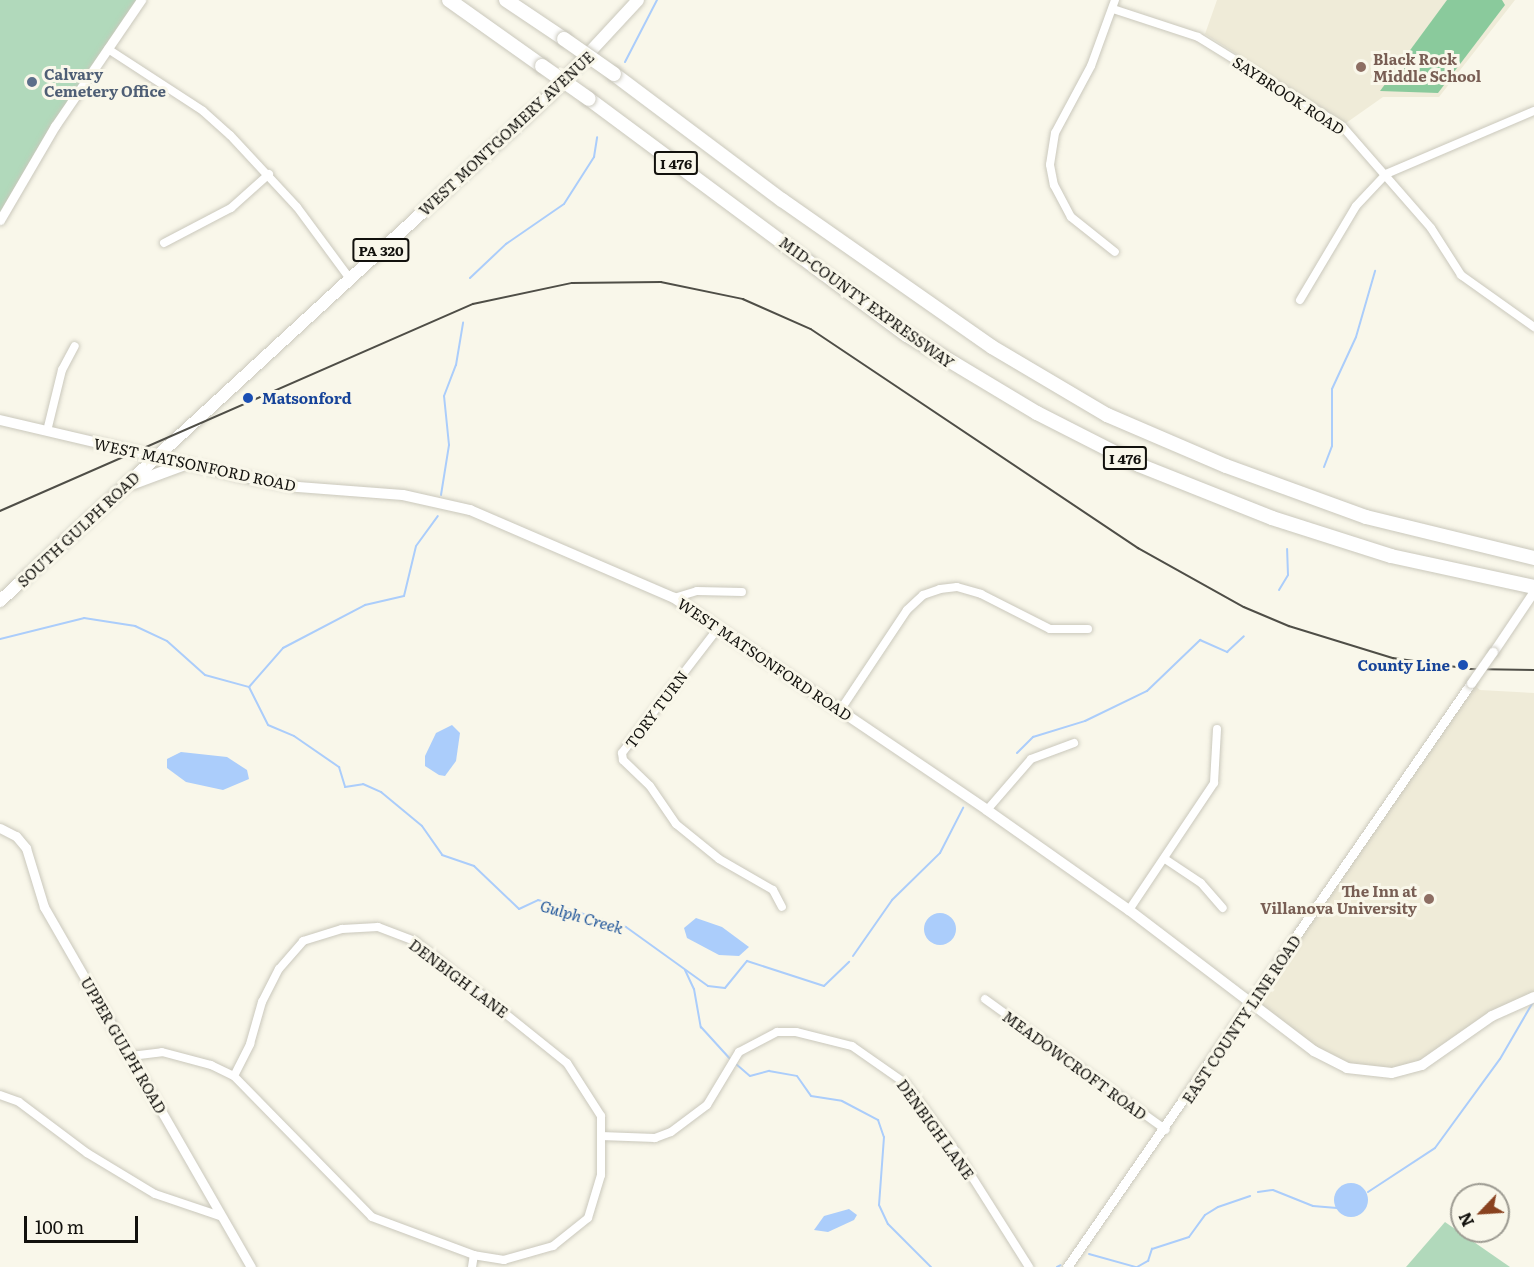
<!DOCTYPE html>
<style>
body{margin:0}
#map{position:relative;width:1534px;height:1267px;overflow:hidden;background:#f9f7ea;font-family:Literata,serif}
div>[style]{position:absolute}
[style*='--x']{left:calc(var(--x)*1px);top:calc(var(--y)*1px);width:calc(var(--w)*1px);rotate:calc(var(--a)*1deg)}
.built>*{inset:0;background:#efebd8}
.green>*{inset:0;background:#b1d9bb}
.forest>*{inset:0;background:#8aca9c}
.water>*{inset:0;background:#abcdfb}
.round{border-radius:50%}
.stream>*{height:2px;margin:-1px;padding:0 1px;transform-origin:1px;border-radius:1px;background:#abcdfb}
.roads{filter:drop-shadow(0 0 2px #cac8bc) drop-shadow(0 0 2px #cac8bc)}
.minor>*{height:8px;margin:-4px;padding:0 4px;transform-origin:4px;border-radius:4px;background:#fff}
.tertiary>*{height:9px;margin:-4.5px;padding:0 4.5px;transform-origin:4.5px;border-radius:4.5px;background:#fff}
.secondary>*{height:10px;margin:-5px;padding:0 5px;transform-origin:5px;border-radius:5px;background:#fff}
.primary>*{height:12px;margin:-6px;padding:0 6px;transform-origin:6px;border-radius:6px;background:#fff}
.motorway>*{height:14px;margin:-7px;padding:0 7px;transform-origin:7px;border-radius:7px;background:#fff}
.tram>*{height:1.5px;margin:-0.75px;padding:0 0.75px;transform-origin:0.75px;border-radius:0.75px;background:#4f4e47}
.bridges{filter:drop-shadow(0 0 2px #cac8bc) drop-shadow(0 0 2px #cac8bc)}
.tertiary-bridge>*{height:9px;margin:-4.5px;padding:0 4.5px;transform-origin:4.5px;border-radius:4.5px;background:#fff}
.motorway-bridge>*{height:14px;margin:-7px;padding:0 7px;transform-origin:7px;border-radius:7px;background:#fff}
.dots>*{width:16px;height:16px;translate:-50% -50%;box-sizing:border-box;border:3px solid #f9f7ea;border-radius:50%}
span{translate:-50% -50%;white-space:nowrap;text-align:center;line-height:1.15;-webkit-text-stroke:6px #f9f7ea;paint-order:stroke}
.shield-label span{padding:2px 4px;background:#f9f7ea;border:2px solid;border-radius:4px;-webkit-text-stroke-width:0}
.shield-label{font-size:14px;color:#12110d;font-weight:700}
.education-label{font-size:15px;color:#785e54;font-weight:700}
.left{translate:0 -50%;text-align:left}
.right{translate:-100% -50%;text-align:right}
.service-label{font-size:15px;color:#4e5e75;font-weight:700}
.street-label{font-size:15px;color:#12110d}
.transit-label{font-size:15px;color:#164399;font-weight:700}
.water-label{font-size:16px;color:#22579b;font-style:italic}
.north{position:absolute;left:1450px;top:1183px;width:60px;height:60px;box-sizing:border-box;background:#f9f7ea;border:2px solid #9d9b92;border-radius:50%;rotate:245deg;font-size:16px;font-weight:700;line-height:24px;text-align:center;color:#12110d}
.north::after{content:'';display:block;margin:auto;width:21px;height:27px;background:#89421f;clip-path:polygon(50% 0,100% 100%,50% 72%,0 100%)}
.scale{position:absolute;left:24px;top:1216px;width:114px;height:27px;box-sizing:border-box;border:3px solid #12110d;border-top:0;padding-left:8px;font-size:18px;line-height:21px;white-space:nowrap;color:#12110d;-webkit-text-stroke:4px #f9f7ea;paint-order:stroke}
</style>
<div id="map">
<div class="built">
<i style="clip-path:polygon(1217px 0,1515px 0,1439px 97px,1383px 97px,1346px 123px,1205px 34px)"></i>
<i style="clip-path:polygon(1471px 683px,1480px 690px,1534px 693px,1534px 997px,1514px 1004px,1438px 1056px,1392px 1073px,1332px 1060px,1253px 1002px)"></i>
</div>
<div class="green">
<i style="clip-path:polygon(0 0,141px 0,0 220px)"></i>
<i style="clip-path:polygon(1445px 1222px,1510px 1267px,1406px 1267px)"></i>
</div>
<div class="forest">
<i style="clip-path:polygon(1447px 0,1502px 0,1505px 5px,1438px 93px,1380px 91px)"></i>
</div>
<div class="water">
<i style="clip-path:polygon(452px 725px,460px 733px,456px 761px,445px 776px,439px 775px,425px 766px,425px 756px,436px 733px)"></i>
<i style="clip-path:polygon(181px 752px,227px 757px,247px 770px,249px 779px,223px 790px,186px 782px,167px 768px,167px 759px)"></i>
<i class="round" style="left:924px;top:913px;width:32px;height:32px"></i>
<i style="clip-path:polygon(696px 918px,722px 927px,749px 947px,739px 956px,719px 955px,687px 938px,684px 928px)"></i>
<i class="round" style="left:1334px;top:1183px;width:34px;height:34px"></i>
<i style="clip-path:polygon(849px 1209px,857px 1215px,854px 1220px,828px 1232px,814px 1230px,824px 1216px)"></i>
</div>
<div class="stream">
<i style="--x:625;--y:62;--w:70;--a:-62.7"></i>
<i style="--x:470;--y:278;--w:50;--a:-43.4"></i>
<i style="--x:506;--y:244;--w:70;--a:-34.6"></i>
<i style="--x:564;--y:204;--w:56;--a:-57.4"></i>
<i style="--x:594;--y:157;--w:20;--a:-81"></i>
<i style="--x:1324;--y:467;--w:22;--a:-69"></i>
<i style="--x:1332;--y:446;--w:57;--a:-90"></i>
<i style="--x:1332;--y:389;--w:57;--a:-65.2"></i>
<i style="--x:1356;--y:337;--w:69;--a:-73.9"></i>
<i style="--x:441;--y:495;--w:51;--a:-80.9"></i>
<i style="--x:449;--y:445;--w:49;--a:-95.8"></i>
<i style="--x:444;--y:396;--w:33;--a:-69"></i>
<i style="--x:456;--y:365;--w:43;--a:-80.5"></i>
<i style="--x:1279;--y:590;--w:17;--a:-59"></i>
<i style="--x:1288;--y:575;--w:26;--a:-92"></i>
<i style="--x:0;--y:639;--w:87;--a:-14"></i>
<i style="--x:84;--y:618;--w:52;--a:8.9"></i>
<i style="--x:135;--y:626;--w:35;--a:25"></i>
<i style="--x:167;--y:641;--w:51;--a:41.8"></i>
<i style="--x:205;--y:675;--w:46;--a:15.3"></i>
<i style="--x:249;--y:687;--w:42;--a:63.4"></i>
<i style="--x:268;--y:725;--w:28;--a:23"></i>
<i style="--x:294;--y:736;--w:55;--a:34.6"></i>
<i style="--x:339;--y:767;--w:21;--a:73"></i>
<i style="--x:345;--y:787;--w:18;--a:-9"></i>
<i style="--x:363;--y:784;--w:20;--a:24"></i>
<i style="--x:381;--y:792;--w:53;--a:39.7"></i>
<i style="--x:422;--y:826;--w:35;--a:55"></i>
<i style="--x:442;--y:855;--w:34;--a:19"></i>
<i style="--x:474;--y:866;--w:62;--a:43.7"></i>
<i style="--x:519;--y:909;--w:21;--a:-25"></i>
<i style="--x:538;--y:900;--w:92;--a:17.1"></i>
<i style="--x:626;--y:927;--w:101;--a:35.7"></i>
<i style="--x:708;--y:986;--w:17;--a:7"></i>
<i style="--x:725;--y:988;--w:35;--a:-51"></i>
<i style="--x:747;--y:961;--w:81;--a:18"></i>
<i style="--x:824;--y:986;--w:35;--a:-44"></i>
<i style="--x:249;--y:687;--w:52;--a:-48.9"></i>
<i style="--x:283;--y:648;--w:93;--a:-27.7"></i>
<i style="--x:365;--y:605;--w:40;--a:-13"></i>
<i style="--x:404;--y:596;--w:51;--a:-76.5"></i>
<i style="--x:416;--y:546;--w:37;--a:-54"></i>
<i style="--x:1017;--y:753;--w:23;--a:-45"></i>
<i style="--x:1033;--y:737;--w:54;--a:-17.1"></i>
<i style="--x:1085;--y:721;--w:69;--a:-25.8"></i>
<i style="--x:1147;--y:691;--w:74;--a:-43.9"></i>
<i style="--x:1200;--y:640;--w:30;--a:24"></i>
<i style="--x:1227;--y:652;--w:23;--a:-43"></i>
<i style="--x:853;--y:956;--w:68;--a:-55.1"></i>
<i style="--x:892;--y:900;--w:67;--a:-44.4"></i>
<i style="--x:940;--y:853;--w:51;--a:-62.9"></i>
<i style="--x:685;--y:970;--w:21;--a:65"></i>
<i style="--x:694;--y:989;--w:39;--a:80"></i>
<i style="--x:701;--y:1027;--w:45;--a:47.7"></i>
<i style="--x:736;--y:1064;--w:18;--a:41"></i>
<i style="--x:750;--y:1076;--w:20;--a:-15"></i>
<i style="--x:769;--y:1071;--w:28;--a:10"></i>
<i style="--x:797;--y:1076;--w:24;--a:55"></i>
<i style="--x:811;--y:1096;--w:31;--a:9"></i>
<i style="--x:842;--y:1101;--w:41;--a:27.8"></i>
<i style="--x:878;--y:1120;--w:18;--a:71"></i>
<i style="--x:884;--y:1137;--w:68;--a:94.2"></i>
<i style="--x:879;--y:1205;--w:21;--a:65"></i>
<i style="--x:888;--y:1224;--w:61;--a:45"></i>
<i style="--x:1258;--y:1192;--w:15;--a:-8"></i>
<i style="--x:1273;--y:1190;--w:43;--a:21.8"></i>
<i style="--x:1313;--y:1206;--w:24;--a:5"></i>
<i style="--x:1368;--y:1192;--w:80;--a:-33.3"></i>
<i style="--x:1435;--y:1148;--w:110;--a:-53.9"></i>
<i style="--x:1500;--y:1059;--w:66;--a:-59.9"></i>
<i style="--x:1089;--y:1254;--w:49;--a:15.5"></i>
<i style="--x:1057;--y:1267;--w:4;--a:-27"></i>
<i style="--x:1137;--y:1267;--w:13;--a:-29"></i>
<i style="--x:1148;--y:1261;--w:13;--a:-72"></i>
<i style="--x:1152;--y:1249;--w:39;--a:-18"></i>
<i style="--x:1189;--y:1237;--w:27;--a:-54"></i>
<i style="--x:1205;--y:1215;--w:15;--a:-32"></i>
<i style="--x:1218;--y:1207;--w:34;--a:-19"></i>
</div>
<div class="roads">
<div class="minor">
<i style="--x:1115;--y:0;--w:70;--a:110"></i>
<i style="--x:1091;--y:66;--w:76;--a:118.2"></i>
<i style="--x:1055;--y:133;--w:32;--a:99"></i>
<i style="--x:1050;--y:165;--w:20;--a:79"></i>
<i style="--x:1054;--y:185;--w:36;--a:62"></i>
<i style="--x:1071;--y:217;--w:56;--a:38.5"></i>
<i style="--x:1113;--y:9;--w:89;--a:18.2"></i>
<i style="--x:1198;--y:37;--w:169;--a:31.7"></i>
<i style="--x:1342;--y:126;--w:135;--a:48.9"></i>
<i style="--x:1431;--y:228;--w:56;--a:57.4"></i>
<i style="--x:1461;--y:275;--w:90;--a:35.5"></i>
<i style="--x:108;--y:49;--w:113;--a:33.1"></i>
<i style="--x:203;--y:111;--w:36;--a:42"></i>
<i style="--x:230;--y:135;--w:98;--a:47.1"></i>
<i style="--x:297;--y:207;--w:89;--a:53.6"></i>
<i style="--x:164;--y:243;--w:76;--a:-27.6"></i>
<i style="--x:231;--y:208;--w:51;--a:-41.8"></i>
<i style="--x:1300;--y:300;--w:109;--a:-59.2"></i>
<i style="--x:1356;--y:206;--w:44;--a:-46.8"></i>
<i style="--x:1386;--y:174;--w:161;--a:-23.1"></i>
<i style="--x:47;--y:431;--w:63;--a:-76.2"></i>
<i style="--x:62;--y:370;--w:27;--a:-62"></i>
<i style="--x:674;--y:598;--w:24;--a:-17"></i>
<i style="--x:697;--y:591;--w:45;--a:1.3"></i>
<i style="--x:719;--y:627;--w:159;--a:127.6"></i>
<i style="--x:622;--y:753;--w:7;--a:82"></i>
<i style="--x:623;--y:760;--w:37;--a:44"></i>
<i style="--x:650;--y:786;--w:46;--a:55.6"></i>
<i style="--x:676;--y:824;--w:55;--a:39.1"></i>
<i style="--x:719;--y:859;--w:62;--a:29.9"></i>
<i style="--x:773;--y:890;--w:19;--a:62"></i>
<i style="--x:841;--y:709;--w:119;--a:-56.3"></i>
<i style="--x:907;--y:610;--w:22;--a:-43"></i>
<i style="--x:923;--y:595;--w:18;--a:-19"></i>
<i style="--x:940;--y:589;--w:17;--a:-7"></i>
<i style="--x:957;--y:587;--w:25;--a:16"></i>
<i style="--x:981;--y:594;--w:77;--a:26.9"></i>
<i style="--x:1050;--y:629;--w:38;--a:0"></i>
<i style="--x:987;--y:810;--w:67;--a:-49.2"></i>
<i style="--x:1031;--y:759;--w:46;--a:-20.4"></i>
<i style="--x:1165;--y:859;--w:43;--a:33.7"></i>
<i style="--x:1201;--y:883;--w:33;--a:49"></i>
<i style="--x:1129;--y:910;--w:153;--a:-56.2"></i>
<i style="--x:1214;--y:783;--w:54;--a:-86.8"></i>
<i style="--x:378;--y:927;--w:40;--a:21"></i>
<i style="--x:415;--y:941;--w:195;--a:38.8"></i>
<i style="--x:567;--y:1063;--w:63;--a:57.3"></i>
<i style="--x:601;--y:1116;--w:59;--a:90"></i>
<i style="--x:601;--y:1175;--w:45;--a:106.8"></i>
<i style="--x:588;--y:1218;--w:45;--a:141.3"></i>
<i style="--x:553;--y:1246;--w:51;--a:164.1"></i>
<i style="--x:504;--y:1260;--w:30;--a:-171"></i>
<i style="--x:474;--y:1255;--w:109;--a:-159.6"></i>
<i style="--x:372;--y:1217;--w:197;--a:-134.4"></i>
<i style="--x:234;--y:1076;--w:36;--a:-63"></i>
<i style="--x:250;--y:1044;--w:44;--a:-74.1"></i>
<i style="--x:262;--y:1002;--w:37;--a:-63"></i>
<i style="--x:279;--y:969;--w:37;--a:-49"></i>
<i style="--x:303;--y:941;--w:41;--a:-17.1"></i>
<i style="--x:342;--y:929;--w:36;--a:-3"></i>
<i style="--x:985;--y:999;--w:223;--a:35.9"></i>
<i style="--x:131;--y:1056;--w:31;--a:-7"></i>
<i style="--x:162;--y:1052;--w:51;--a:14.9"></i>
<i style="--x:211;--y:1065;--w:25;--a:26"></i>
<i style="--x:0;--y:1095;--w:20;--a:20"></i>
<i style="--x:19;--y:1102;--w:85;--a:36.9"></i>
<i style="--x:87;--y:1153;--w:79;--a:31.1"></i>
<i style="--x:155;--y:1194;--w:69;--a:18.7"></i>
<i style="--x:601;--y:1136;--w:54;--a:2.1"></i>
<i style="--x:655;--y:1138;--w:17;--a:-21"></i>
<i style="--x:671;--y:1132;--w:45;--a:-36.9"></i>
<i style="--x:707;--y:1105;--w:62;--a:-58.9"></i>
<i style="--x:739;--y:1052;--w:43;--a:-27.8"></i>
<i style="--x:777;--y:1032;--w:19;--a:0"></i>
<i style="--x:796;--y:1032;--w:58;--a:14"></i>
<i style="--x:852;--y:1046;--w:65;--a:34.9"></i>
<i style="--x:905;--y:1083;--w:87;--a:53.4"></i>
<i style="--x:957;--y:1153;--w:135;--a:57.7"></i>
<i style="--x:472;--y:1267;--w:12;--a:-81"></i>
</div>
<div class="tertiary">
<i style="--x:0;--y:220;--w:109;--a:-59.7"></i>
<i style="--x:55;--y:126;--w:153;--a:-55.7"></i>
<i style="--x:1493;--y:652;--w:73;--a:-56.1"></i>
<i style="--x:0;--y:828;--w:18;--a:27"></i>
<i style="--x:16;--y:836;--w:16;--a:50"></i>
<i style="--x:26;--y:848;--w:62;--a:73"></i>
<i style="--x:44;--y:907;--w:415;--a:60.1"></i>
<i style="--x:1067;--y:1267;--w:710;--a:-55.33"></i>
</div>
<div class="secondary">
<i style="--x:0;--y:420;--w:245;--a:13.2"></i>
<i style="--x:239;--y:476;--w:60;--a:10.6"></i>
<i style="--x:298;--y:487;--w:105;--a:4.4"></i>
<i style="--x:403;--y:495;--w:69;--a:12.6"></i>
<i style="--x:470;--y:510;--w:222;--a:23.3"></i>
<i style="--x:674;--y:598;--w:378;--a:34.1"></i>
<i style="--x:987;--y:810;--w:174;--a:35.2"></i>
<i style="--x:1129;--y:910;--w:233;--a:37.3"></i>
<i style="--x:1314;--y:1051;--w:37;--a:27"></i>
<i style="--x:1347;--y:1068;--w:45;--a:6.3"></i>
<i style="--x:1392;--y:1073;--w:31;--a:-15"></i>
<i style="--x:1422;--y:1065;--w:85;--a:-35"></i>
<i style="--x:1492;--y:1016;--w:46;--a:-24.3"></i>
</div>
<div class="primary">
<i style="--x:134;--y:483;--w:54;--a:-20.4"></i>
<i style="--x:0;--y:601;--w:749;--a:-42.62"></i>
<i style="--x:551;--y:94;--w:128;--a:-47.2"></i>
</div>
<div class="motorway">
<i style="--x:449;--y:0;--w:114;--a:35.4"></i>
<i style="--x:506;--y:0;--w:70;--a:33.9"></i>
<i style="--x:614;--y:74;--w:210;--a:36.9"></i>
<i style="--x:782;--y:200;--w:256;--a:35"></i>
<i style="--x:992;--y:347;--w:134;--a:30.6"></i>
<i style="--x:1107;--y:415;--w:129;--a:23.2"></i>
<i style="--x:1226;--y:466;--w:149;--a:20"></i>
<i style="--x:1366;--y:517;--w:173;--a:13.7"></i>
<i style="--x:589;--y:99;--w:396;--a:36.6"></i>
<i style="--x:907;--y:335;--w:152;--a:31"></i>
<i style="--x:1037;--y:413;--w:114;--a:27"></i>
<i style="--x:1139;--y:465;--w:143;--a:21.7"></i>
<i style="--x:1272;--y:518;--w:125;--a:17.7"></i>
<i style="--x:1391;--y:556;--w:146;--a:12.2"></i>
</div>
</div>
<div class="tram">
<i style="--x:0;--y:511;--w:516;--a:-23.64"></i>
<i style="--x:473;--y:304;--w:101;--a:-12"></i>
<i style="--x:572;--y:283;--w:89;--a:-0.6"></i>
<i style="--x:661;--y:282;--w:84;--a:11.7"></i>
<i style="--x:743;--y:299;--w:74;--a:23.8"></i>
<i style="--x:811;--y:329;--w:394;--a:33.8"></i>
<i style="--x:1138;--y:548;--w:121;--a:29.1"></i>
<i style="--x:1244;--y:607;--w:49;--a:22.9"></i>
<i style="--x:1289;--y:626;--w:109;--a:17.1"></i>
<i style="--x:1393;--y:658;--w:78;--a:8.1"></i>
<i style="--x:1470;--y:669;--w:64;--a:0.9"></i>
</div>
<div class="bridges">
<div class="tertiary-bridge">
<i style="--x:1471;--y:683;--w:38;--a:-55"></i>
</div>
<div class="motorway-bridge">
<i style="--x:564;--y:39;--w:61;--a:35"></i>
<i style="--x:542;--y:66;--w:57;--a:35.1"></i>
</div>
</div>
<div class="dots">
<i style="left:1361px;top:67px;background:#8d6e63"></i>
<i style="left:32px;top:82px;background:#5c6f8a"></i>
<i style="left:248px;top:398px;background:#1a4fb4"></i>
<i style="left:1463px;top:665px;background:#1a4fb4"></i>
<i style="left:1429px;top:899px;background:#8d6e63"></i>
</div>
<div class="shield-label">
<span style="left:676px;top:163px">I 476</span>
<span style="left:381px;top:250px">PA 320</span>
<span style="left:1125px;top:458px">I 476</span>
</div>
<div class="education-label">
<span class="left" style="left:1373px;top:67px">Black Rock<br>Middle School</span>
<span class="right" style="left:1417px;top:899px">The Inn at<br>Villanova University</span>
</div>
<div class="service-label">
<span class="left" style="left:44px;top:82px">Calvary<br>Cemetery Office</span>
</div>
<div class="street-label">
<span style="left:1289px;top:95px;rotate:33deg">SAYBROOK ROAD</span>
<span style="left:506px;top:133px;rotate:-43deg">WEST MONTGOMERY AVENUE</span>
<span style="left:867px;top:302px;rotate:36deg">MID-COUNTY EXPRESSWAY</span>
<span style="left:195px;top:464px;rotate:12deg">WEST MATSONFORD ROAD</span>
<span style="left:78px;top:529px;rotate:-43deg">SOUTH GULPH ROAD</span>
<span style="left:765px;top:659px;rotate:34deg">WEST MATSONFORD ROAD</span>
<span style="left:656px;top:709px;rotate:-53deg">TORY TURN</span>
<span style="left:459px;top:978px;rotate:37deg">DENBIGH LANE</span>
<span style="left:1241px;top:1019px;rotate:-56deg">EAST COUNTY LINE ROAD</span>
<span style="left:124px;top:1045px;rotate:60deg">UPPER GULPH ROAD</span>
<span style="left:1075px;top:1065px;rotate:36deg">MEADOWCROFT ROAD</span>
<span style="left:936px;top:1129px;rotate:54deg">DENBIGH LANE</span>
</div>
<div class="transit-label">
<span class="left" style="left:262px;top:398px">Matsonford</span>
<span class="right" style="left:1450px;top:665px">County Line</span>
</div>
<div class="water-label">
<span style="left:582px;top:916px;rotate:16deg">Gulph Creek</span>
</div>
<div class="north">N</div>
<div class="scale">100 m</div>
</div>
